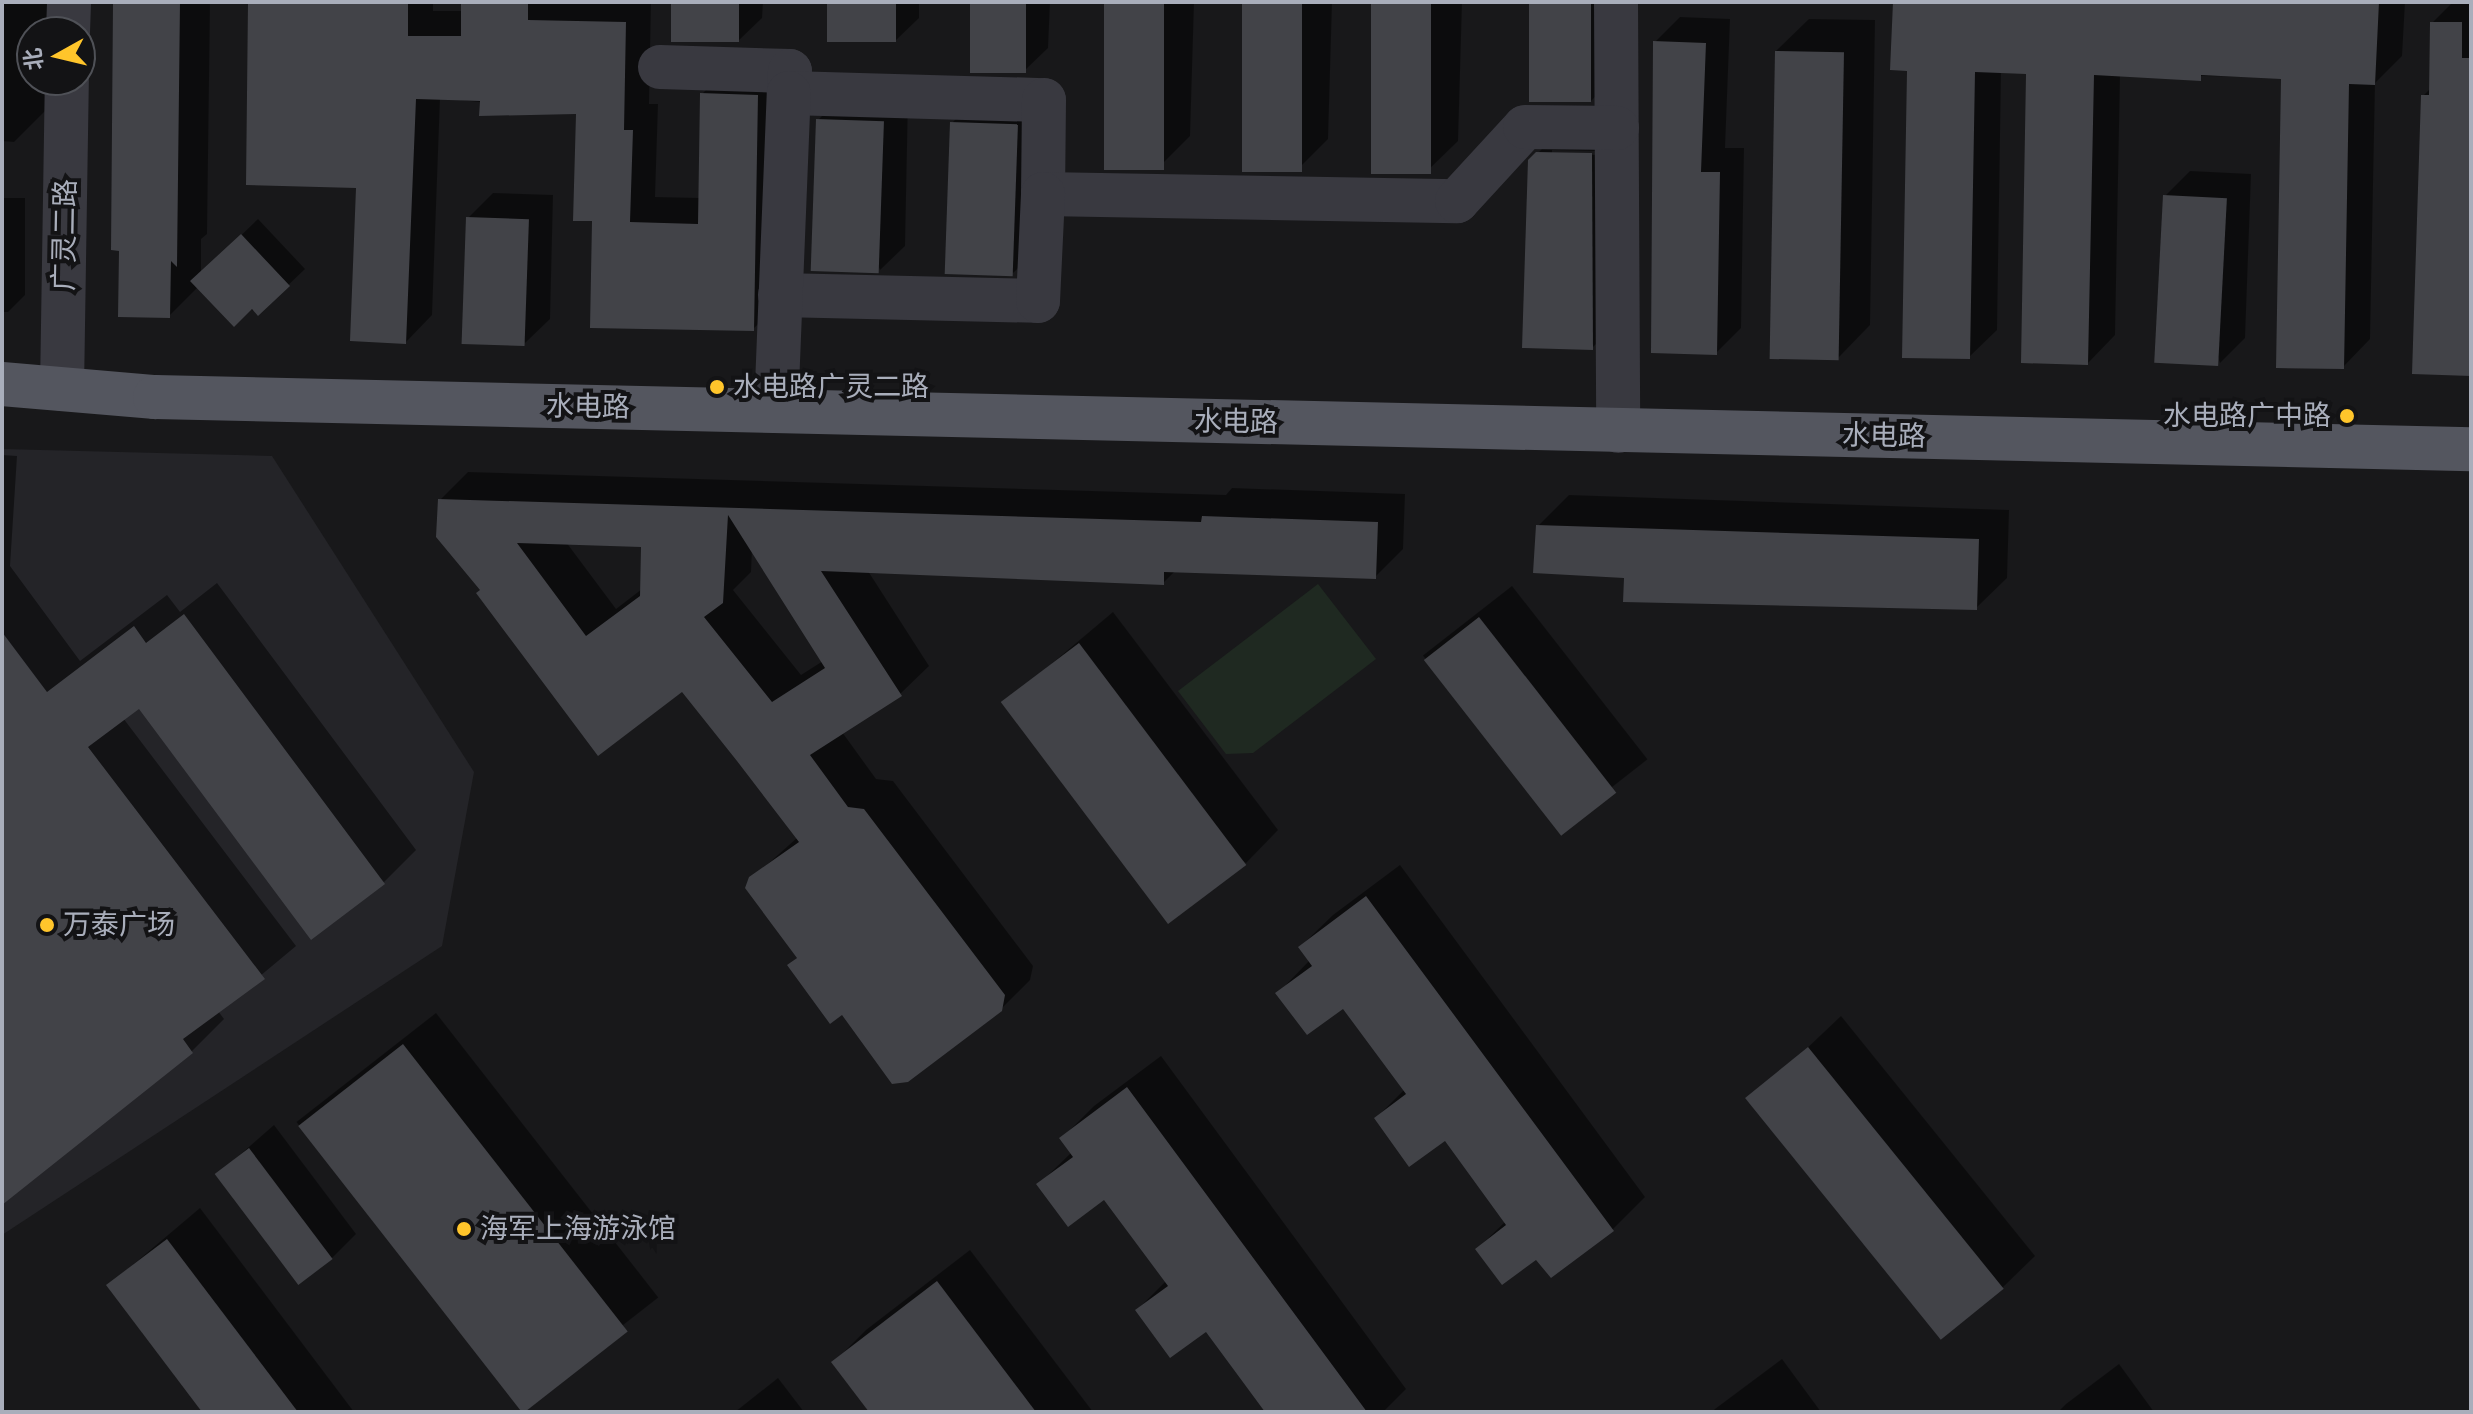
<!DOCTYPE html>
<meta charset="utf-8">
<style>
body{margin:0}
#map{position:relative;width:2473px;height:1414px;overflow:hidden;background:#18181a;font-family:"DejaVu Sans","Noto Sans SC",sans-serif}
div>[style]{position:absolute}
[style*='--x']{left:calc(var(--x)*1px);top:calc(var(--y)*1px);width:calc(var(--w)*1px);rotate:calc(var(--a)*1deg)}
.built>*{inset:0;background:#242428}
.green>*{inset:0;background:#1f2921}
.shadow>*{inset:0;background:#0007;transform-origin:0 0}
.building>*{inset:0;background:#424348;transform-origin:0 0}
.minor>*{height:44px;margin:-22px;padding:0 22px;transform-origin:22px;border-radius:22px;background:#393940}
.major>*{height:44px;margin:-22px;padding:0 22px;transform-origin:22px;border-radius:22px;background:#54565f}
.dots>*{width:22px;height:22px;translate:-50% -50%;box-sizing:border-box;border:4px solid #131315;border-radius:50%}
span{translate:-50% -50%;white-space:nowrap;text-align:center;line-height:1.15;-webkit-text-stroke:8px #131315;paint-order:stroke}
.street-label{font-size:28px;color:#a9aebb}
.poi-label{font-size:28px;color:#a9aebb}
.left{translate:0 -50%;text-align:left}
.right{translate:-100% -50%;text-align:right}
.frame{position:absolute;inset:0;border:4px solid #a9aebb;pointer-events:none}
.north{position:absolute;left:16px;top:16px;width:80px;height:80px;box-sizing:border-box;background:#131315;border:2px solid #4f5157;border-radius:50%;rotate:262deg;font-size:22px;font-weight:700;line-height:32px;text-align:center;color:#a9aebb}
.north::after{content:'';display:block;margin:auto;width:28px;height:36px;background:#ffc52b;clip-path:polygon(50% 0,100% 100%,50% 72%,0 100%)}
</style>
<div id="map">
<div class="built">
<i style="clip-path:polygon(2px 449px,272px 456px,474px 772px,442px 946px,2px 1235px)"></i>
</div>
<div class="green">
<i style="clip-path:polygon(1318px 584px,1376px 659px,1253px 753px,1226px 754px,1178px 691px)"></i>
</div>
<div class="shadow">
<i style="clip-path:polygon(2px 2px,48px 2px,48px 32px,32px 32px,32px 80px,47px 80px,47px 109px,14px 142px,2px 141px)"></i>
<i style="clip-path:polygon(115px 2px,210px 2px,207px 234px,201px 239px,201px 274px,258px 219px,305px 269px,259px 313px,198px 287px,169px 316px)"></i>
<i style="clip-path:polygon(250px 2px,433px 2px,433px 11px,463px 11px,464px 2px,651px 2px,649px 104px,658px 104px,655px 197px,700px 198px,702px 94px,728px 68px,783px 70px,780px 303px,753px 329px,594px 220px,578px 112px,440px 98px,432px 315px,406px 342px,358px 186px)"></i>
<i style="clip-path:polygon(673px 2px,763px 2px,762px 18px,737px 42px)"></i>
<i style="clip-path:polygon(829px 2px,919px 2px,919px 18px,894px 42px)"></i>
<i style="clip-path:polygon(972px 2px,1050px 2px,1048px 48px,1023px 72px)"></i>
<i style="clip-path:polygon(1106px 2px,1194px 2px,1190px 136px,1157px 169px)"></i>
<i style="clip-path:polygon(1244px 2px,1332px 2px,1328px 139px,1296px 171px)"></i>
<i style="clip-path:polygon(1373px 2px,1462px 2px,1458px 141px,1425px 173px)"></i>
<i style="clip-path:polygon(1531px 2px,1615px 2px,1615px 76px,1591px 101px)"></i>
<i style="clip-path:polygon(1895px 2px,2405px 2px,2402px 56px,2375px 83px,2370px 339px,2343px 367px,2283px 77px,2120px 75px,2115px 335px,2088px 363px,2028px 72px,2001px 71px,1997px 330px,1969px 357px)"></i>
<i style="clip-path:polygon(2453px 2px,2471px 2px,2471px 374px,2423px 96px,2431px 88px,2432px 23px)"></i>
<i style="clip-path:polygon(1680px 17px,1730px 19px,1725px 148px,1744px 148px,1741px 328px,1716px 353px,1655px 42px)"></i>
<i style="clip-path:polygon(1809px 19px,1875px 20px,1870px 325px,1838px 358px,1776px 51px)"></i>
<i style="clip-path:polygon(843px 95px,908px 97px,905px 246px,880px 270px,818px 120px)"></i>
<i style="clip-path:polygon(976px 98px,1042px 100px,1038px 249px,1013px 273px,952px 123px)"></i>
<i style="clip-path:polygon(evenodd,1563px 128px,1616px 129px,1617px 323px,1592px 348px,1530px 161px,1563px 128px,1552px 150px,1602px 151px,1602px 155px,1552px 154px,1552px 150px)"></i>
<i style="clip-path:polygon(2190px 171px,2251px 174px,2245px 338px,2220px 363px,2165px 196px)"></i>
<i style="clip-path:polygon(493px 193px,553px 195px,550px 319px,525px 343px,468px 218px)"></i>
<i style="clip-path:polygon(2px 198px,25px 198px,25px 295px,8px 312px,2px 312px)"></i>
<i style="clip-path:polygon(2px 455px,17px 456px,10px 566px,80px 661px,167px 595px,180px 612px,217px 583px,416px 850px,384px 882px,139px 706px,123px 718px,296px 946px,218px 1011px,224px 1019px,192px 1051px,2px 1202px)"></i>
<i style="clip-path:polygon(evenodd,468px 472px,1226px 495px,1232px 488px,1405px 494px,1403px 549px,1375px 577px,1175px 571px,1163px 583px,868px 571px,929px 666px,900px 694px,842px 732px,876px 779px,893px 781px,1033px 966px,1030px 980px,1001px 1009px,842px 1013px,789px 965px,798px 957px,751px 879px,798px 837px,682px 690px,483px 589px,440px 500px,468px 472px,566px 542px,643px 545px,642px 589px,616px 609px,566px 542px,468px 472px,752px 549px,823px 661px,801px 675px,733px 590px,751px 572px,752px 549px)"></i>
<i style="clip-path:polygon(1569px 495px,2009px 510px,2007px 578px,1976px 608px,1626px 576px,1538px 526px)"></i>
<i style="left:1512px;top:586px;width:220px;height:113px;rotate:52deg"></i>
<i style="clip-path:polygon(1113px 612px,1278px 830px,1246px 863px,1005px 703px)"></i>
<i style="clip-path:polygon(1400px 865px,1645px 1197px,1613px 1229px,1537px 1257px,1477px 1249px,1506px 1221px,1445px 1138px,1376px 1118px,1405px 1089px,1344px 1006px,1278px 993px,1310px 960px,1300px 947px,1333px 915px)"></i>
<i style="left:436px;top:1013px;width:361px;height:177px;rotate:52deg"></i>
<i style="clip-path:polygon(1841px 1016px,2035px 1256px,2002px 1288px,1784px 1070px)"></i>
<i style="clip-path:polygon(1161px 1056px,1406px 1389px,1383px 1412px,1267px 1412px,1206px 1329px,1137px 1310px,1166px 1281px,1105px 1198px,1039px 1184px,1072px 1152px,1062px 1138px,1094px 1106px)"></i>
<i style="clip-path:polygon(274px 1125px,356px 1234px,331px 1259px,218px 1174px)"></i>
<i style="clip-path:polygon(200px 1208px,354px 1412px,205px 1412px,109px 1285px)"></i>
<i style="clip-path:polygon(970px 1250px,1093px 1412px,872px 1412px,834px 1362px,866px 1330px)"></i>
<i style="clip-path:polygon(1782px 1359px,1821px 1412px,1712px 1412px,1715px 1409px)"></i>
<i style="clip-path:polygon(2119px 1364px,2154px 1412px,2058px 1412px,2066px 1404px)"></i>
<i style="clip-path:polygon(778px 1378px,804px 1412px,735px 1412px)"></i>
</div>
<div class="building">
<i style="clip-path:polygon(113px 2px,180px 2px,177px 267px,171px 261px,170px 318px,118px 317px,119px 251px,111px 250px)"></i>
<i style="clip-path:polygon(248px 2px,408px 2px,408px 36px,461px 36px,461px 2px,528px 2px,528px 20px,626px 22px,624px 130px,633px 130px,630px 222px,698px 224px,700px 93px,758px 95px,754px 331px,590px 328px,592px 221px,573px 221px,576px 114px,479px 116px,480px 101px,416px 99px,406px 344px,350px 341px,356px 188px,246px 185px)"></i>
<i style="left:671px;top:2px;width:68px;height:40px"></i>
<i style="left:827px;top:2px;width:69px;height:40px"></i>
<i style="left:970px;top:2px;width:56px;height:71px"></i>
<i style="left:1104px;top:2px;width:60px;height:168px"></i>
<i style="left:1242px;top:2px;width:60px;height:170px"></i>
<i style="left:1371px;top:2px;width:60px;height:172px"></i>
<i style="left:1529px;top:2px;width:62px;height:100px"></i>
<i style="clip-path:polygon(1893px 2px,2379px 2px,2375px 85px,2349px 84px,2344px 369px,2276px 368px,2281px 79px,2201px 75px,2201px 81px,2094px 75px,2088px 365px,2021px 363px,2026px 74px,1975px 72px,1970px 359px,1902px 358px,1907px 71px,1890px 70px)"></i>
<i style="clip-path:polygon(2430px 22px,2462px 22px,2462px 58px,2471px 58px,2471px 376px,2412px 374px,2421px 95px,2429px 95px)"></i>
<i style="clip-path:polygon(1653px 41px,1706px 43px,1701px 172px,1720px 172px,1717px 355px,1651px 353px)"></i>
<i style="left:1775px;top:51px;width:69px;height:308px;rotate:1deg"></i>
<i style="left:816px;top:119px;width:68px;height:152px;rotate:2deg"></i>
<i style="left:950px;top:122px;width:68px;height:152px;rotate:2deg"></i>
<i style="clip-path:polygon(1536px 152px,1592px 153px,1593px 350px,1522px 348px,1528px 160px)"></i>
<i style="left:2163px;top:195px;width:64px;height:168px;rotate:3deg"></i>
<i style="left:466px;top:217px;width:63px;height:127px;rotate:2deg"></i>
<i style="clip-path:polygon(241px 234px,290px 286px,258px 316px,252px 309px,234px 327px,190px 281px)"></i>
<i style="clip-path:polygon(evenodd,438px 499px,1201px 522px,1202px 516px,1378px 522px,1376px 579px,1164px 572px,1164px 585px,821px 571px,902px 696px,810px 755px,848px 807px,864px 809px,1005px 995px,1002px 1011px,908px 1082px,892px 1084px,842px 1015px,830px 1024px,787px 965px,797px 958px,745px 888px,749px 877px,799px 842px,737px 761px,682px 692px,598px 756px,476px 593px,480px 590px,436px 537px,438px 499px,728px 515px,825px 668px,772px 702px,704px 617px,723px 603px,728px 515px,438px 499px,517px 543px,641px 547px,640px 596px,586px 636px,517px 543px)"></i>
<i style="clip-path:polygon(1536px 525px,1979px 539px,1977px 610px,1623px 602px,1624px 578px,1533px 573px)"></i>
<i style="clip-path:polygon(184px 614px,385px 884px,311px 940px,139px 709px,88px 747px,265px 979px,183px 1039px,193px 1053px,2px 1205px,2px 632px,47px 692px,134px 626px,146px 643px)"></i>
<i style="left:1479px;top:617px;width:223px;height:70px;rotate:52deg"></i>
<i style="left:1079px;top:643px;width:278px;height:98px;rotate:53deg"></i>
<i style="clip-path:polygon(1366px 896px,1614px 1231px,1551px 1278px,1536px 1260px,1502px 1285px,1475px 1249px,1506px 1225px,1445px 1141px,1409px 1167px,1374px 1118px,1406px 1094px,1343px 1009px,1307px 1035px,1275px 993px,1312px 966px,1298px 947px)"></i>
<i style="left:403px;top:1044px;width:365px;height:133px;rotate:52deg"></i>
<i style="left:1808px;top:1047px;width:311px;height:81px;rotate:51deg"></i>
<i style="clip-path:polygon(1127px 1087px,1367px 1412px,1265px 1412px,1206px 1332px,1170px 1358px,1135px 1310px,1168px 1286px,1104px 1200px,1068px 1227px,1036px 1184px,1073px 1157px,1059px 1138px)"></i>
<i style="left:249px;top:1148px;width:139px;height:43px;rotate:53deg"></i>
<i style="clip-path:polygon(167px 1239px,298px 1412px,202px 1412px,106px 1285px)"></i>
<i style="clip-path:polygon(937px 1281px,1036px 1412px,869px 1412px,831px 1362px)"></i>
</div>
<div class="minor">
<i style="--x:1616;--y:2;--w:429;--a:89.7"></i>
<i style="--x:68;--y:32;--w:30;--a:-88"></i>
<i style="--x:660;--y:67;--w:130;--a:1.8"></i>
<i style="--x:790;--y:71;--w:22;--a:93"></i>
<i style="--x:789;--y:93;--w:255;--a:1.6"></i>
<i style="--x:1044;--y:100;--w:94;--a:90.6"></i>
<i style="--x:1043;--y:194;--w:414;--a:1"></i>
<i style="--x:1457;--y:201;--w:100;--a:-47.4"></i>
<i style="--x:1525;--y:127;--w:92;--a:0.6"></i>
<i style="--x:780;--y:295;--w:258;--a:1.3"></i>
<i style="--x:1038;--y:301;--w:107;--a:-87.3"></i>
<i style="--x:62;--y:389;--w:309;--a:-89.1"></i>
<i style="--x:776;--y:411;--w:318;--a:-87.7"></i>
</div>
<div class="major">
<i style="--x:2;--y:384;--w:154;--a:4.9"></i>
<i style="--x:155;--y:397;--w:2317;--a:1.29"></i>
</div>
<div class="dots">
<i style="left:717px;top:387px;background:#ffc52b"></i>
<i style="left:2347px;top:416px;background:#ffc52b"></i>
<i style="left:47px;top:925px;background:#ffc52b"></i>
<i style="left:464px;top:1229px;background:#ffc52b"></i>
</div>
<div class="street-label">
<span style="left:65px;top:235px;rotate:-89deg">广灵二路</span>
<span style="left:588px;top:407px;rotate:1deg">水电路</span>
<span style="left:1236px;top:422px;rotate:1deg">水电路</span>
<span style="left:1884px;top:436px;rotate:1deg">水电路</span>
</div>
<div class="poi-label">
<span class="left" style="left:733px;top:387px">水电路广灵二路</span>
<span class="right" style="left:2331px;top:416px">水电路广中路</span>
<span class="left" style="left:63px;top:925px">万泰广场</span>
<span class="left" style="left:480px;top:1229px">海军上海游泳馆</span>
</div>
<div class="frame"></div>
<div class="north">北</div>
</div>
